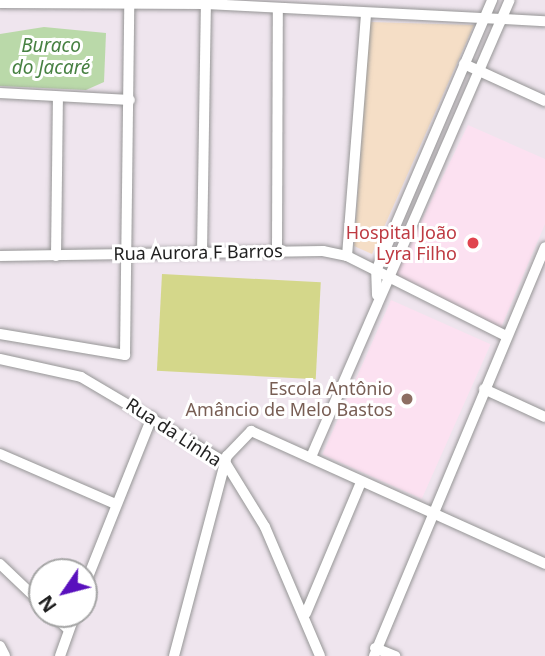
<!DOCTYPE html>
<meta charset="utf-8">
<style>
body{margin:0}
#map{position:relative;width:545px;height:656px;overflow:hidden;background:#efe5ee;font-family:"Noto Sans",sans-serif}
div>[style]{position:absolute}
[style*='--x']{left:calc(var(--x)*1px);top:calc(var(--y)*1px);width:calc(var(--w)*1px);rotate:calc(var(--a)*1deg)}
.education>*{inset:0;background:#fce1f1;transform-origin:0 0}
.park>*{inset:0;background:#f5dec6}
.pitch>*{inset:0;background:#d4d78a;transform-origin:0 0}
.water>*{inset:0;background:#bad9a9}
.roads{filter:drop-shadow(0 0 2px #969696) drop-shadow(0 0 2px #969696)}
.street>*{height:10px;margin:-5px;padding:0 5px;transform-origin:5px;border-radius:5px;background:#fff}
.dots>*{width:19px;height:19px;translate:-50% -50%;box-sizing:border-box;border:4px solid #fff;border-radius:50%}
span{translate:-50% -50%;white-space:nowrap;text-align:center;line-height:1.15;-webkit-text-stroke:6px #fff;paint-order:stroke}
.health-label{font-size:18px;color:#be3a42}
.right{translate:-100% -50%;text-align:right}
.street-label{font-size:18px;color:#1f1f1f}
.education-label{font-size:18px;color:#785e54}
.water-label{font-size:19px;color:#478142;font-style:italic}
.north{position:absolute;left:28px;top:558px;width:70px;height:70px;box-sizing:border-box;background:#fff;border:2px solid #a5a5a5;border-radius:50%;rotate:235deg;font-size:19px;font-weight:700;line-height:28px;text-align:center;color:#1f1f1f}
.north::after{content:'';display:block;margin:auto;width:24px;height:32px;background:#5910bd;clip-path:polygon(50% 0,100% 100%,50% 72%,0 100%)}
</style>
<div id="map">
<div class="education">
<i style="clip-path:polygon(468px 125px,545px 159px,545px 224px,500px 330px,393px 279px)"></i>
<i style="left:391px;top:300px;width:109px;height:169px;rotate:24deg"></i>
</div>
<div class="park">
<i style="clip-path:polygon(370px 22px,474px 25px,372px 254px,354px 246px)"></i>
</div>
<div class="pitch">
<i style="left:162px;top:274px;width:159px;height:97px;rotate:3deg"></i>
</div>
<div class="water">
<i style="clip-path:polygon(44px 27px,106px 33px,104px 82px,86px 90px,0 86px,0 34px)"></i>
</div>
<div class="roads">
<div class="street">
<i style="--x:0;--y:3;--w:206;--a:0.3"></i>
<i style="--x:206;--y:4;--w:339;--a:2.9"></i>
<i style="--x:464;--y:64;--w:89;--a:24.6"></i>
<i style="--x:0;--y:93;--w:130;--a:3.1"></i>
<i style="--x:277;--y:251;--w:242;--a:-89.8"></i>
<i style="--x:202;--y:253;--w:249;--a:-89.1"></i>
<i style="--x:0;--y:256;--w:323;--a:-0.9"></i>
<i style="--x:323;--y:251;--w:25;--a:12"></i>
<i style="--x:347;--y:256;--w:178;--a:26.7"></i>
<i style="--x:56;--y:256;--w:159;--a:-89.3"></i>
<i style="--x:347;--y:256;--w:242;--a:-85.5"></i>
<i style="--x:377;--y:295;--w:24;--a:-92"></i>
<i style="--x:376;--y:271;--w:295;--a:-66.8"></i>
<i style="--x:0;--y:334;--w:127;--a:9.5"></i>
<i style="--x:125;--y:355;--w:351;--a:-89.3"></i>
<i style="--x:0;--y:359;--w:83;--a:12.5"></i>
<i style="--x:81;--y:377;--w:167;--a:30.6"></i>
<i style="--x:225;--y:462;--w:76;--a:58.4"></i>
<i style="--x:265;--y:527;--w:140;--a:66.9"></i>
<i style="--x:484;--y:389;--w:67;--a:24.7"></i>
<i style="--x:0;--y:454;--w:123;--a:23.4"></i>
<i style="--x:311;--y:457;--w:498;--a:-66.5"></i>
<i style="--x:0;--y:564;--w:58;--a:43.6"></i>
<i style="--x:84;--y:587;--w:183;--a:-68.2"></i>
<i style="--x:306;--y:613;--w:142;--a:-67.2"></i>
<i style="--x:52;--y:614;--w:23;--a:43"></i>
<i style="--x:0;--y:646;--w:11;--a:63"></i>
<i style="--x:375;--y:648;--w:22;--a:22"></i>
<i style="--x:60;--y:656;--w:45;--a:-70.3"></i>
<i style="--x:174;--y:656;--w:207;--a:-75.2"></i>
<i style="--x:227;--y:456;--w:35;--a:-46"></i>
<i style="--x:251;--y:431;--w:323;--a:24.3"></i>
<i style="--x:374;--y:656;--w:443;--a:-67.3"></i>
</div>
</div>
<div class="dots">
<i style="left:473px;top:243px;background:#e0444e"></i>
<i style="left:407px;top:399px;background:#8d6e63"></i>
</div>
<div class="health-label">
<span class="right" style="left:457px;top:243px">Hospital João<br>Lyra Filho</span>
</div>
<div class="street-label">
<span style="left:198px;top:252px;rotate:-1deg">Rua Aurora F Barros</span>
<span style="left:174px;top:432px;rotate:33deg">Rua da Linha</span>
</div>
<div class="education-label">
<span class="right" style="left:393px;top:399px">Escola Antônio<br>Amâncio de Melo Bastos</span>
</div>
<div class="water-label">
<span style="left:51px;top:57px">Buraco<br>do Jacaré</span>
</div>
<div class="north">N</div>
</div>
